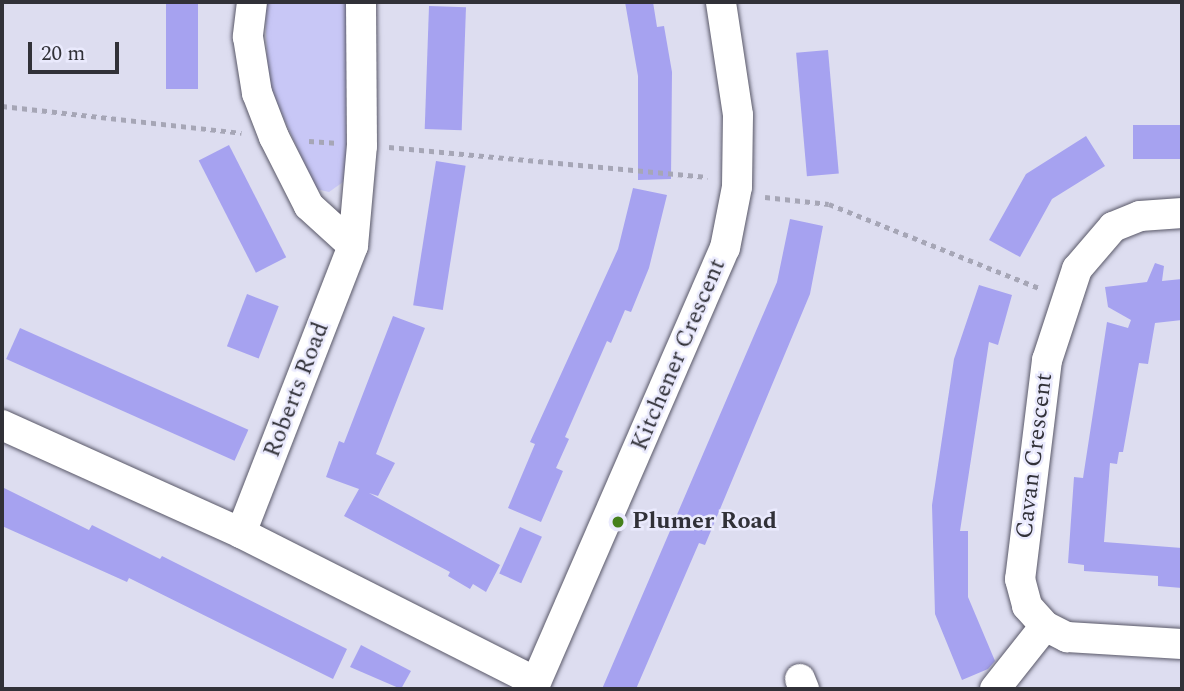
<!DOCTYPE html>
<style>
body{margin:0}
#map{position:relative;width:1184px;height:691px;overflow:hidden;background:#ddddf0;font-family:Spectral,serif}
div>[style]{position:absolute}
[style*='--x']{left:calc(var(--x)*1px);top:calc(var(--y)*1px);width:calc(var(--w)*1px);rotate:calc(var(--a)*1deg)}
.green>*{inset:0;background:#c8c7f6}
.building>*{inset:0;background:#a6a2f0;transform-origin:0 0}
.path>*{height:4.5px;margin-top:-2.25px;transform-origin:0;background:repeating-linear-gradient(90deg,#a6a6b6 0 5px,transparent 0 10px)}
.roads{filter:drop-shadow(0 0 2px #595868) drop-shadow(0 0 2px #595868)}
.minor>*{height:30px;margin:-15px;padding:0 15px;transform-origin:15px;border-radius:15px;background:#fff}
.dots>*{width:19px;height:19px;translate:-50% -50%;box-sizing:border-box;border:4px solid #eaeafd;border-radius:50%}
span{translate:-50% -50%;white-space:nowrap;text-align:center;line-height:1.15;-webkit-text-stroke:5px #eaeafd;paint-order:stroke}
.street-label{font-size:24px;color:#313138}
.poi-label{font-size:24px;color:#313138;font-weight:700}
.left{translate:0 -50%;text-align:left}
.frame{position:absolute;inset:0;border:4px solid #313138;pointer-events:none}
.scale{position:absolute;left:28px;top:42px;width:91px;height:32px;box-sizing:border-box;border:4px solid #313138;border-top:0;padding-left:9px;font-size:21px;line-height:24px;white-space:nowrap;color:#313138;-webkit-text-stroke:5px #eaeafd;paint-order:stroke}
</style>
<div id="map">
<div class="green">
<i style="clip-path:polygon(265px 2px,346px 2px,346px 167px,343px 182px,329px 192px,316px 189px,268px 84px)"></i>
</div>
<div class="building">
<i style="left:166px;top:2px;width:32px;height:87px"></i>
<i style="clip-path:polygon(625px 2px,653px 2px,657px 27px,664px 26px,672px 72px,671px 179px,638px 180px,638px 76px)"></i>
<i style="left:429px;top:6px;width:37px;height:123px;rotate:2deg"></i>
<i style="left:828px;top:50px;width:124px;height:32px;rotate:85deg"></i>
<i style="left:1182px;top:125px;width:34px;height:49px;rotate:90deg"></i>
<i style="clip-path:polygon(1086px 136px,1105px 166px,1052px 199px,1020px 257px,989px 240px,1026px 174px)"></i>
<i style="left:229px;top:145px;width:126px;height:34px;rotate:63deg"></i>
<i style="left:436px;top:161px;width:30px;height:146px;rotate:9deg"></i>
<i style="clip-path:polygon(633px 188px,667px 195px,649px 268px,631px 312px,625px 310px,611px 343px,607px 341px,565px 437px,569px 439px,556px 468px,563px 471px,541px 522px,508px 508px,535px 444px,530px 442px,618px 249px)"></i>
<i style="clip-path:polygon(790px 219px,823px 226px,810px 294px,705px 545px,699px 543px,636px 689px,602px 689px,777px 282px)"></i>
<i style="clip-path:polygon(1155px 263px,1164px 266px,1162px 281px,1182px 279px,1182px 320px,1155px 323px,1148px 364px,1139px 363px,1123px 452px,1119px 452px,1117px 464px,1110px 463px,1104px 542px,1182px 548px,1182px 588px,1158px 586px,1158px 576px,1084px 571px,1084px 565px,1068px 563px,1074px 477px,1083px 478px,1107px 322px,1128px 328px,1131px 320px,1108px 307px,1105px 287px,1147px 282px)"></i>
<i style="clip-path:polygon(979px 285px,1012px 295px,998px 345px,989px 342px,960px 531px,968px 531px,968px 597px,995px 661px,988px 669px,962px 680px,935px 614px,932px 505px,954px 359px)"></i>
<i style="left:247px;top:294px;width:34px;height:56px;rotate:21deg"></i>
<i style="clip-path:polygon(393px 316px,425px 328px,376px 454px,395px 463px,378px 496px,369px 493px,500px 565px,486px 592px,473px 584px,470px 589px,448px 576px,450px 572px,344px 516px,359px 489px,326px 477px,339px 441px,344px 443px)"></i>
<i style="left:20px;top:328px;width:250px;height:34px;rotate:24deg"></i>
<i style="clip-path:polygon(2px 487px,89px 530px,92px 525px,160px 559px,162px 556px,347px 649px,333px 679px,129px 578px,127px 582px,2px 526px)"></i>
<i style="left:520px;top:527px;width:24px;height:51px;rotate:24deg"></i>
<i style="clip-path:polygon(361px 645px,411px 671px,401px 689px,350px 667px)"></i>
</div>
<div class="path">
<i style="--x:2;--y:106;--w:241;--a:6.4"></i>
<i style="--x:309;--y:141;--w:26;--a:4"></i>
<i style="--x:389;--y:147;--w:320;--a:5.4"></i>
<i style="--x:765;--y:197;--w:64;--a:6.2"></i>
<i style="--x:829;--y:204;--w:228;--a:21.8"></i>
</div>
<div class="roads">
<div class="minor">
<i style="--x:252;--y:2;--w:35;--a:97"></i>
<i style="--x:248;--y:37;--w:57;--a:80.9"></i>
<i style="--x:257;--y:93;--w:47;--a:68.9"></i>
<i style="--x:274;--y:137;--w:77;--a:63.1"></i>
<i style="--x:309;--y:206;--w:59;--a:42.3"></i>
<i style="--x:1182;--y:213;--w:42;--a:175.9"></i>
<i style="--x:1140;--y:216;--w:29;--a:158"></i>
<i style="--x:1113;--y:227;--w:55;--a:130.6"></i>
<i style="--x:1077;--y:269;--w:96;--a:108.2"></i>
<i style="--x:1047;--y:360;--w:221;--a:97"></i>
<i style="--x:1020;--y:579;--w:28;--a:75"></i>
<i style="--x:1027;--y:606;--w:27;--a:48"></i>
<i style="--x:1045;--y:626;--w:25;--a:27"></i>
<i style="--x:1067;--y:637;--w:115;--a:3.5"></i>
<i style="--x:2;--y:425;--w:262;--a:24.3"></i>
<i style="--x:241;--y:533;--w:330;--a:26.8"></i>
<i style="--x:241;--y:533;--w:308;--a:-68.7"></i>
<i style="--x:353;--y:246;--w:100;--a:-84.9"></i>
<i style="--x:362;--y:146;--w:144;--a:-90.4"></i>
<i style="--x:800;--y:679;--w:11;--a:68"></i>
<i style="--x:533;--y:689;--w:481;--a:-66.5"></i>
<i style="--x:725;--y:248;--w:62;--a:-78.9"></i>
<i style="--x:737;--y:187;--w:72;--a:-89.2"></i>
<i style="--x:738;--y:115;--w:114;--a:-98.6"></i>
<i style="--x:995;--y:689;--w:80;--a:-51.6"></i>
</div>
</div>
<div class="dots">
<i style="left:618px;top:522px;background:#45801c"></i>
</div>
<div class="street-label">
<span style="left:679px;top:355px;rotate:-67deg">Kitchener Crescent</span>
<span style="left:297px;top:390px;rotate:-69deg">Roberts Road</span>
<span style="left:1035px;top:456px;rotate:-83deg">Cavan Crescent</span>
</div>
<div class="poi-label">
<span class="left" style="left:632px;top:522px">Plumer Road</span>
</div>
<div class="frame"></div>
<div class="scale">20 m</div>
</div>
